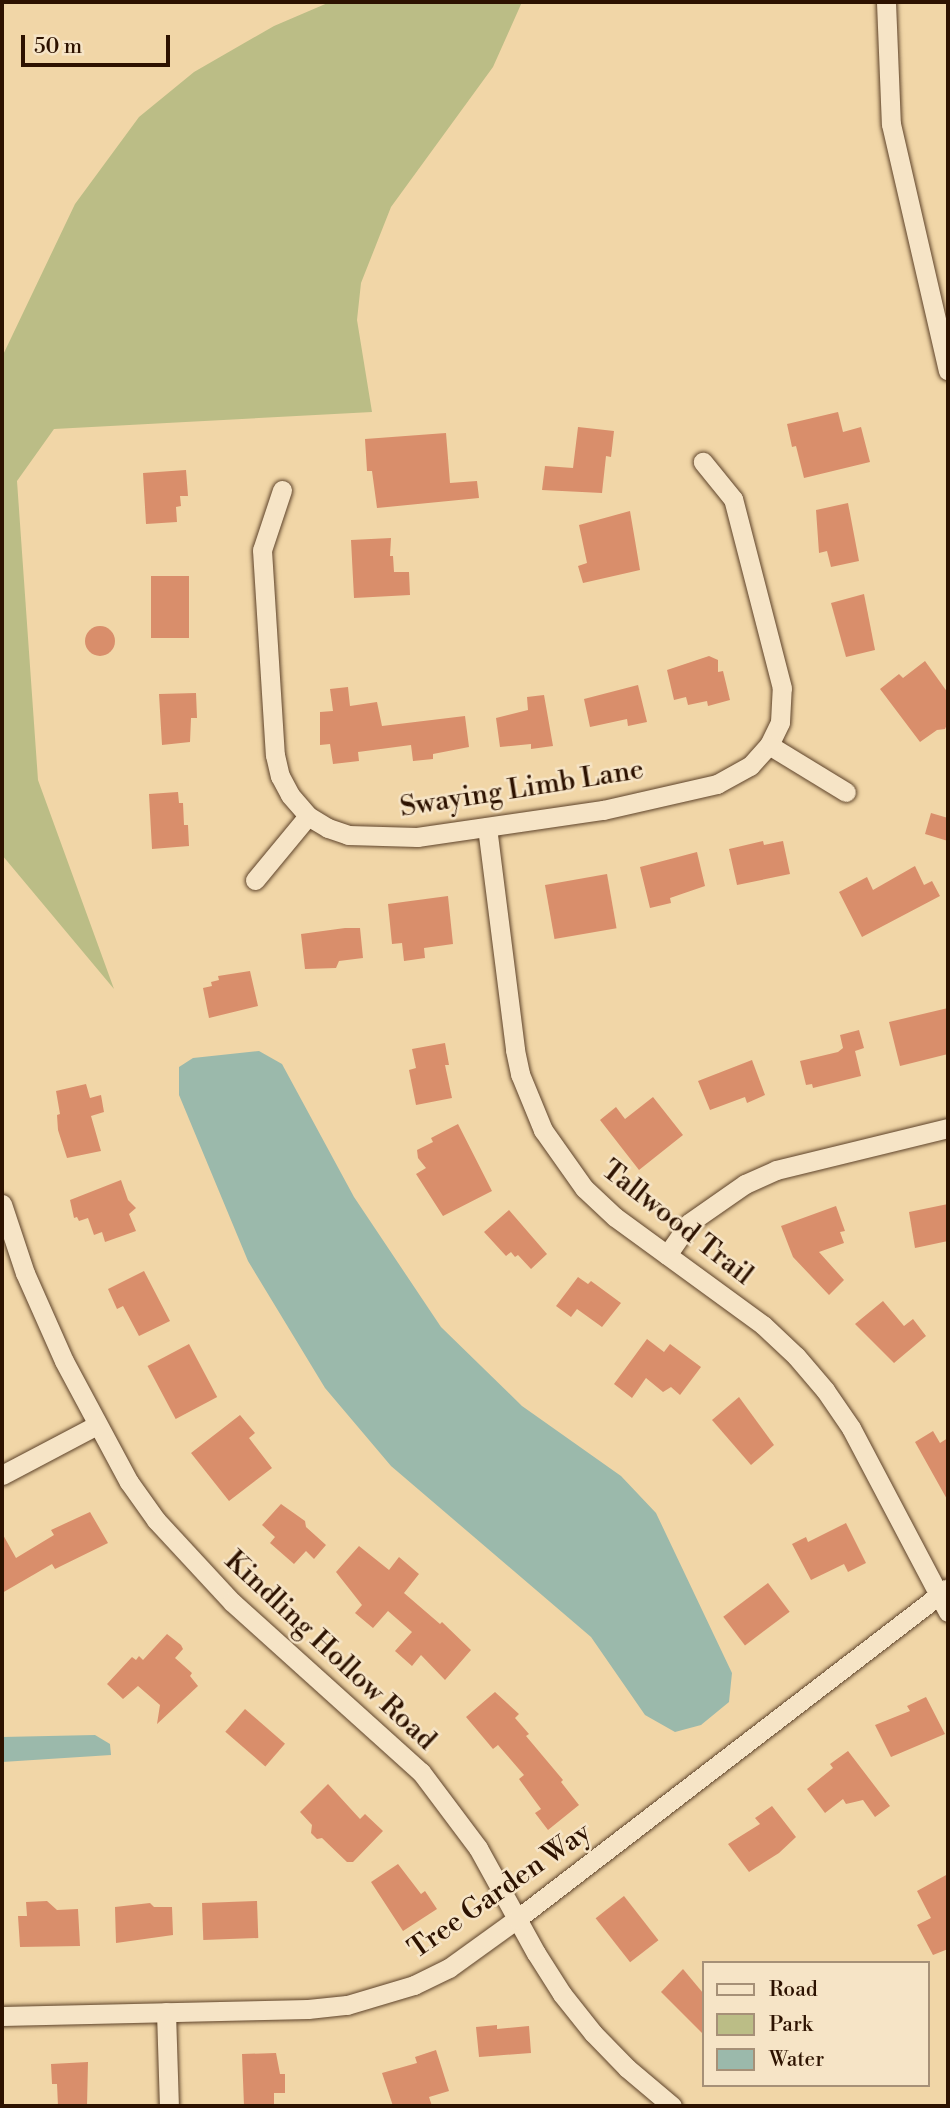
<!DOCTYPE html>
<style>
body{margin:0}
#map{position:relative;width:950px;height:2108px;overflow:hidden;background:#f1d6a7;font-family:"Libre Bodoni",serif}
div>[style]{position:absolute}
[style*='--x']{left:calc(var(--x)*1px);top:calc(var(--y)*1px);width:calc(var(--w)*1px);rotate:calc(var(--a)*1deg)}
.green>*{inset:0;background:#bbbd86}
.water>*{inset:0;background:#9bb9ab}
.building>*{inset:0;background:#d98e6b;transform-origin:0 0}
.round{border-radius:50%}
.roads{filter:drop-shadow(0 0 2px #5e432a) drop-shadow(0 0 2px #5e432a)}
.minor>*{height:19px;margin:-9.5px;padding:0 9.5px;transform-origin:9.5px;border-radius:9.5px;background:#f6e4c6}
span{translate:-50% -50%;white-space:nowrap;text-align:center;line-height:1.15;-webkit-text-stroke:5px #f6e4c6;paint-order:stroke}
.street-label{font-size:28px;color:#2d1200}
.frame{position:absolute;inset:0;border:4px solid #2d1200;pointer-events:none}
.legend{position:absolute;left:702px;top:1961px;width:228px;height:126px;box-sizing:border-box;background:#f6e4c6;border:2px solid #a69077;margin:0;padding:9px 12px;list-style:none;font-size:21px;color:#2d1200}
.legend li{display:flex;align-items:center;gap:14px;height:35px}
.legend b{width:35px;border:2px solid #a69077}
.scale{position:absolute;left:21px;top:35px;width:149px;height:32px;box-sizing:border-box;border:4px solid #2d1200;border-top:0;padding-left:9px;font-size:21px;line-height:24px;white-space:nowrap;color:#2d1200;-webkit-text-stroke:5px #f6e4c6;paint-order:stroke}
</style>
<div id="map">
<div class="green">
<i style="clip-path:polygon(330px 2px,522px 2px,493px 67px,391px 207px,361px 283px,357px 320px,372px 412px,54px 429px,17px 481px,38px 780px,114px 989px,2px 855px,2px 357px,75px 204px,139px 117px,194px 72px,274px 26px)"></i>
</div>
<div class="water">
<i style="clip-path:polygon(259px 1051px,282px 1064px,354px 1197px,441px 1327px,522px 1406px,621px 1476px,656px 1513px,732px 1673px,729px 1702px,701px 1725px,675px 1732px,645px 1715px,591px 1637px,391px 1466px,325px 1388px,248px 1261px,179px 1095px,179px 1067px,193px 1058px)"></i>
<i style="clip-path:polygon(95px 1735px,110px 1744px,111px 1755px,2px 1762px,2px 1737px)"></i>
</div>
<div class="building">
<i style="clip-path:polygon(838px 412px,843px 432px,861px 427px,870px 462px,804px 478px,796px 446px,792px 447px,787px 424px)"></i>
<i style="clip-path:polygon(578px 427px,614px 431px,611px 457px,606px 456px,602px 493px,542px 490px,545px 466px,573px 468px)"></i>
<i style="clip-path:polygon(446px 433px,450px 483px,477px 481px,479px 498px,377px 508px,372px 471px,367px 471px,365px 439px)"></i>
<i style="clip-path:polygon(186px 470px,188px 496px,180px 496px,181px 506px,176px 507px,177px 522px,146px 524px,143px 473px)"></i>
<i style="clip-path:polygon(848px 503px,859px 561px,831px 567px,827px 551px,819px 553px,816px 510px)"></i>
<i style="clip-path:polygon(630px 511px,640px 570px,583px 583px,578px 566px,587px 563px,579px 525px)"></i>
<i style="clip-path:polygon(391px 538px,390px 556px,393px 556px,394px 572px,409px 572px,410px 595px,354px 598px,351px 540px)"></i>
<i style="left:189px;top:576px;width:62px;height:38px;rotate:90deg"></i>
<i style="clip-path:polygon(864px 594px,875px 650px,846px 657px,831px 603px)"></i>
<i class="round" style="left:85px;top:626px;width:30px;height:30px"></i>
<i style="clip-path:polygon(709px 656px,718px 660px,718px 672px,723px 671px,730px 700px,708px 706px,707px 701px,688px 705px,686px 697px,674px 700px,667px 670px)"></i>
<i style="clip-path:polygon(925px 661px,948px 693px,948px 722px,945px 729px,937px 730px,920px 742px,880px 689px,899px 674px,903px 678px)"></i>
<i style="clip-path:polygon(638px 685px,647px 722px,628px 726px,627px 719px,590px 727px,584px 699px)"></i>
<i style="clip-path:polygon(348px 687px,350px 706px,377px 702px,382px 726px,465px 716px,469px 747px,433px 754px,433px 759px,413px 761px,411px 745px,358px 752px,359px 761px,333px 764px,330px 744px,320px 745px,320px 712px,333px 711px,330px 689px)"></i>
<i style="clip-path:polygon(196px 693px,197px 718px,191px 718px,190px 742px,162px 745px,159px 694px)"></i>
<i style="clip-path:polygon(544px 695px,553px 746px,531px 749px,531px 744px,500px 747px,496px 718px,528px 710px,527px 697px)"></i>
<i style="clip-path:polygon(178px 792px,179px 803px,183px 803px,184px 825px,188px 825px,189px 846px,152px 849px,149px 794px)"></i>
<i style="clip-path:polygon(931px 813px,948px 818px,948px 841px,925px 834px)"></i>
<i style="clip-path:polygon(763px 841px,764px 845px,783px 841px,790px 874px,737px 885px,729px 849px)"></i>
<i style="clip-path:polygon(697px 852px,705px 886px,670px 898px,671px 903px,650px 908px,640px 867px)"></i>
<i style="clip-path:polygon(915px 866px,924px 885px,932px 881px,940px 896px,862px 937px,839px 892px,867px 877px,873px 890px)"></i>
<i style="left:607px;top:874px;width:55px;height:63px;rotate:80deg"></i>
<i style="clip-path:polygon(448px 896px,453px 944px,424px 948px,425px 958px,404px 961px,402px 943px,392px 944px,388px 904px)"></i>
<i style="clip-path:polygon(345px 928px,360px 928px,363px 958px,339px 961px,336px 968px,305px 969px,301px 934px)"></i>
<i style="clip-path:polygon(250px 971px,258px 1006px,209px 1018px,203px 988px,212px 986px,211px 982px,219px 980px,218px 976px)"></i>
<i style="clip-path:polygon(948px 1008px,948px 1054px,900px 1066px,889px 1022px)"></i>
<i style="clip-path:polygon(859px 1030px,864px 1048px,855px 1051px,861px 1076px,813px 1088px,812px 1084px,806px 1085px,800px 1061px,838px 1052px,843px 1048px,840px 1035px)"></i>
<i style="clip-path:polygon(445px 1043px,449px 1065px,445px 1065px,452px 1098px,416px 1105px,409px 1070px,416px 1068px,412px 1049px)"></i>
<i style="clip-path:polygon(752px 1060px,765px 1095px,747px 1103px,745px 1097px,710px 1110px,698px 1081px)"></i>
<i style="clip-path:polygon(86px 1084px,90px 1098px,101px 1095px,104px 1112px,91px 1116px,101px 1151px,67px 1158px,58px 1130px,57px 1115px,60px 1114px,56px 1091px)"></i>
<i style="clip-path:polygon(653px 1097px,683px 1135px,639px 1170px,600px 1120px,616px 1107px,625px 1119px)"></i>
<i style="clip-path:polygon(458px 1124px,492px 1191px,443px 1216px,416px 1174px,426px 1168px,418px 1158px,417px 1150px,433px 1142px,431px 1138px)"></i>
<i style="clip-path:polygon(121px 1180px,128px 1200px,136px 1208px,129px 1214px,136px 1231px,105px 1242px,102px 1232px,94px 1235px,88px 1218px,79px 1221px,77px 1217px,74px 1218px,70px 1200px)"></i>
<i style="clip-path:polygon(948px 1204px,948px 1241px,915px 1248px,909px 1212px)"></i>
<i style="clip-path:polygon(836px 1206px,845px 1231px,840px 1232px,844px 1243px,819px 1252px,844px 1280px,829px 1295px,793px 1257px,781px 1226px)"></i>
<i style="clip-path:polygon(509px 1210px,547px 1254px,531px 1269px,518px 1255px,515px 1257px,511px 1252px,506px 1256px,484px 1232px)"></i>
<i style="clip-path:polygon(144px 1271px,170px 1321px,139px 1336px,123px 1306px,117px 1309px,108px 1289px)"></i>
<i style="clip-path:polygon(578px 1277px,588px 1284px,591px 1281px,621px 1303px,602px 1327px,577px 1309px,571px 1317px,556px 1306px)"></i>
<i style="clip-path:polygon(883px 1301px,904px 1326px,913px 1319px,926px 1336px,894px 1363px,855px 1324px)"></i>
<i style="clip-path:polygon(647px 1339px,664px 1352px,670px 1344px,701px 1367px,680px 1395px,671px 1387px,663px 1392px,646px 1378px,632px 1398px,614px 1384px)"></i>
<i style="left:189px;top:1344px;width:60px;height:47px;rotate:62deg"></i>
<i style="clip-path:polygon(739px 1397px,774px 1445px,751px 1465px,712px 1420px)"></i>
<i style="clip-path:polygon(240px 1415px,255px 1433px,249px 1438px,272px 1468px,229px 1501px,191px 1453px)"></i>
<i style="clip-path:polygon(933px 1431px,940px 1443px,948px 1438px,948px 1501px,915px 1442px)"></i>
<i style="clip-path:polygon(281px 1504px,305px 1521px,306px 1527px,326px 1545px,314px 1559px,306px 1551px,294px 1564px,270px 1543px,275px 1537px,262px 1525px)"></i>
<i style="clip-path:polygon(90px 1512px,108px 1543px,55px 1569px,52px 1564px,2px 1593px,2px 1533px,16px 1558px,54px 1535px,51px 1530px)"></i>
<i style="clip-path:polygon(846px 1523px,866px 1563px,848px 1572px,844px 1564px,811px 1580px,792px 1544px,806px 1537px,808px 1542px)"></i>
<i style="clip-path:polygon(359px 1546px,389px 1570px,399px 1557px,419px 1574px,404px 1593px,440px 1624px,442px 1622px,471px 1650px,445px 1680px,421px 1655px,412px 1666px,395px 1651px,412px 1632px,388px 1611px,373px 1628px,355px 1613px,362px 1605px,336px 1572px)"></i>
<i style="left:768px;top:1583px;width:36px;height:56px;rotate:53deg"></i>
<i style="clip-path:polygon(167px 1634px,181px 1645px,183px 1649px,175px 1658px,192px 1673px,190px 1676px,198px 1686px,157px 1724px,160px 1705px,138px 1686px,123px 1699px,107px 1684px,132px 1657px,136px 1660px,139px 1656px,143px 1660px)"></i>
<i style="clip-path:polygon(495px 1692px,519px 1714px,515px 1718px,529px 1734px,526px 1736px,563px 1780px,561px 1782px,579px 1805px,548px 1830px,535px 1813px,541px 1809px,519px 1779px,524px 1775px,498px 1745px,493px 1749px,466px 1717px)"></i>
<i style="clip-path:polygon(926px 1697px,945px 1734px,891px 1757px,875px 1725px,910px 1711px,907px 1706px)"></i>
<i style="left:245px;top:1709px;width:53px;height:30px;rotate:41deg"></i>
<i style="clip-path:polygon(848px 1751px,890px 1806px,875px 1817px,863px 1800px,846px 1804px,843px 1799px,825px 1813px,807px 1789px,833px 1768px,830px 1764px)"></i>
<i style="clip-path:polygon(328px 1784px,360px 1819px,365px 1814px,383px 1831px,353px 1862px,347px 1862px,322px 1838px,317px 1839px,311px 1833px,312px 1825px,300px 1812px)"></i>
<i style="clip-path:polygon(772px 1806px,796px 1837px,779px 1853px,749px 1872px,728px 1844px,760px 1824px,755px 1818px)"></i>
<i style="clip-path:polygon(398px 1864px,421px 1894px,425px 1891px,437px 1909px,403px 1931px,371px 1882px)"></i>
<i style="clip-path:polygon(948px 1874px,948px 1949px,933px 1955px,917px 1925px,931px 1918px,917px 1891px)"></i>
<i style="left:624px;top:1896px;width:56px;height:36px;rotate:52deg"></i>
<i style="clip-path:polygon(47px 1901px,57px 1910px,78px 1909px,80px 1946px,20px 1947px,18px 1916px,27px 1916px,26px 1902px)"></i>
<i style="left:257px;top:1901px;width:37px;height:55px;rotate:88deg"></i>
<i style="clip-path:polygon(150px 1903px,154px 1907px,172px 1907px,173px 1935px,116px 1943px,115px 1907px)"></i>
<i style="clip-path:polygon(683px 1969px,703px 1993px,703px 2034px,661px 1992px)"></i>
<i style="clip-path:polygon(497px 2025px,497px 2029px,529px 2026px,531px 2053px,479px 2057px,476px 2027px)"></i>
<i style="clip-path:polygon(436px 2050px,449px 2091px,429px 2097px,432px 2106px,393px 2106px,382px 2073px,417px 2063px,415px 2057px)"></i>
<i style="clip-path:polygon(276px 2053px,280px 2074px,285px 2074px,285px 2093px,274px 2093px,274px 2106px,244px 2106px,242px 2054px)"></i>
<i style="clip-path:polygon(88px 2062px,87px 2106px,58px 2106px,57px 2084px,52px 2084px,51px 2064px)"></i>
</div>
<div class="roads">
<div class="minor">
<i style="--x:886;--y:2;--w:122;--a:87.7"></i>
<i style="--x:891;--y:124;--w:253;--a:77"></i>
<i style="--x:282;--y:490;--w:63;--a:108.4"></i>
<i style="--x:262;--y:550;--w:205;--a:86.4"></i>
<i style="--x:275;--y:755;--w:22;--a:77"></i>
<i style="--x:280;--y:776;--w:21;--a:62"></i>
<i style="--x:290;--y:795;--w:28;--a:49"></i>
<i style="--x:308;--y:816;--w:23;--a:31"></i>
<i style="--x:328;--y:828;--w:21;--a:19"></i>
<i style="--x:348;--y:835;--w:69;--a:1.7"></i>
<i style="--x:417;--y:837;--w:188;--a:-8.3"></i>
<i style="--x:603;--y:810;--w:117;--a:-12.8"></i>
<i style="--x:717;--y:784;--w:38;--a:-29"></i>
<i style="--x:750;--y:766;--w:28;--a:-48"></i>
<i style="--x:769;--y:745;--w:25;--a:-64"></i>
<i style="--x:780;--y:722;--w:34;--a:-87"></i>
<i style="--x:782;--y:688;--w:195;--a:-104.5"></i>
<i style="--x:733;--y:499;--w:48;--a:-129"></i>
<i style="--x:769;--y:745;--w:90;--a:31.4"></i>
<i style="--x:487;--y:827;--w:225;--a:82.8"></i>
<i style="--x:515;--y:1050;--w:25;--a:78"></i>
<i style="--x:520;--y:1074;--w:61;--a:67.7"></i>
<i style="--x:543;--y:1130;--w:71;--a:54.7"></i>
<i style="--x:584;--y:1188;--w:42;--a:43.1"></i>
<i style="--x:615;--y:1217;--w:183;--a:36.1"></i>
<i style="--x:763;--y:1325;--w:45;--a:43.2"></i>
<i style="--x:796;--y:1356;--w:45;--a:49.5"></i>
<i style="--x:825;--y:1390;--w:46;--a:55.6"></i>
<i style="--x:851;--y:1428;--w:208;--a:62.2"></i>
<i style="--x:255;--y:880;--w:83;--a:-50.4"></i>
<i style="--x:2;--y:1204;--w:73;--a:71.6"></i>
<i style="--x:25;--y:1273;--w:96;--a:66.1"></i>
<i style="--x:64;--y:1361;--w:137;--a:61.8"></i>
<i style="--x:129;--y:1482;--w:47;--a:54.6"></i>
<i style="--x:156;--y:1520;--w:112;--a:47.2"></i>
<i style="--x:232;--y:1602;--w:254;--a:42"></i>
<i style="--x:421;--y:1772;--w:95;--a:53.1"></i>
<i style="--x:478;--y:1848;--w:120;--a:61.1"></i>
<i style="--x:536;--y:1953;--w:49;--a:57.6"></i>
<i style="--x:562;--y:1994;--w:50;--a:51.5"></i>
<i style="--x:593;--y:2033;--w:49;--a:45.8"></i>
<i style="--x:627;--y:2068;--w:59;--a:40.2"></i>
<i style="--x:667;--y:1255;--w:39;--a:-55"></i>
<i style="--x:689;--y:1223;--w:68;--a:-34.9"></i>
<i style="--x:745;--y:1184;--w:34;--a:-24"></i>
<i style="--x:776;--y:1170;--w:177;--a:-13.7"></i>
<i style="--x:2;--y:1475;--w:107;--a:-27.8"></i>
<i style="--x:166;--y:2012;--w:94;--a:88.2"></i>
<i style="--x:2;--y:2016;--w:306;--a:-1.3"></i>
<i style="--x:308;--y:2009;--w:39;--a:-6"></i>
<i style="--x:347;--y:2005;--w:70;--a:-16.6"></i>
<i style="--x:414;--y:1985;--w:39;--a:-26"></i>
<i style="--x:449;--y:1968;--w:84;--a:-35.8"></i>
<i style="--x:517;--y:1919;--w:543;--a:-37.52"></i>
</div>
</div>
<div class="street-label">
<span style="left:522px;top:789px;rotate:-9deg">Swaying Limb Lane</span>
<span style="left:677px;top:1223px;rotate:38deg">Tallwood Trail</span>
<span style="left:330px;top:1651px;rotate:43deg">Kindling Hollow Road</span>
<span style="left:500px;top:1891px;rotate:-35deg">Tree Garden Way</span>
</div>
<div class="frame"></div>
<ul class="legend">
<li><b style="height:9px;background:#f6e4c6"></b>Road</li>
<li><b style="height:19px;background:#bbbd86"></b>Park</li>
<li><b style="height:19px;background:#9bb9ab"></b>Water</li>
</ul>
<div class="scale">50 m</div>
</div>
